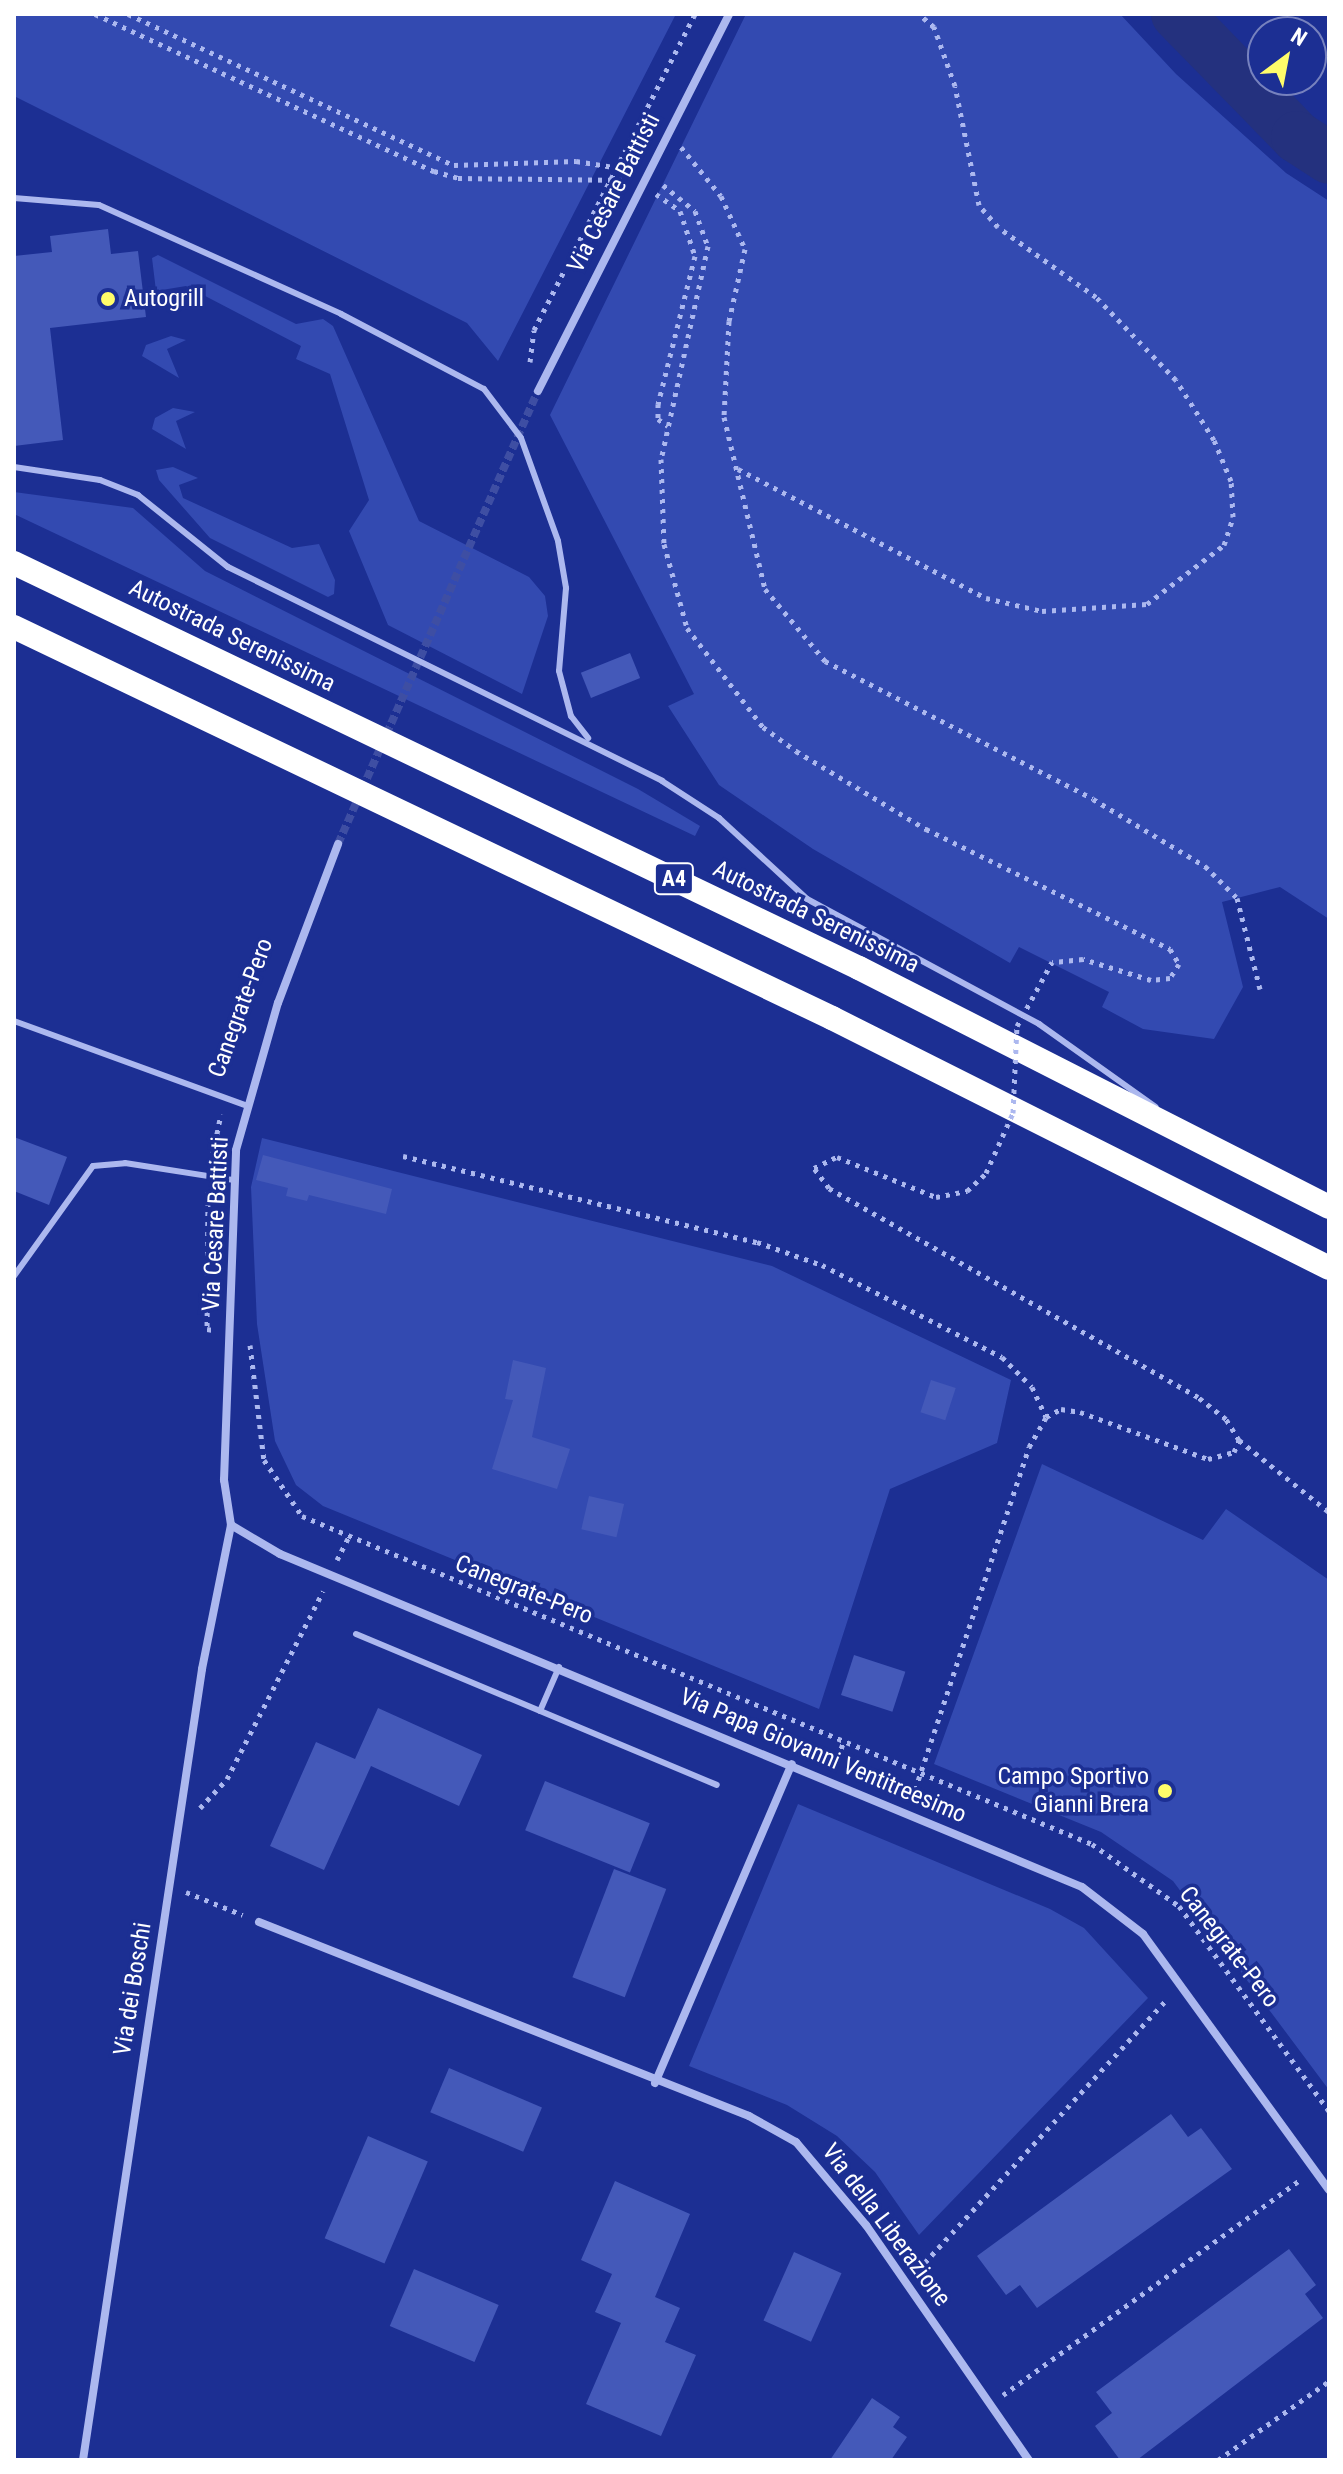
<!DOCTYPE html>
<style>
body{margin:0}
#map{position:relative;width:1343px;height:2474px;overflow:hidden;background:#1c2f93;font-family:"Roboto Condensed",sans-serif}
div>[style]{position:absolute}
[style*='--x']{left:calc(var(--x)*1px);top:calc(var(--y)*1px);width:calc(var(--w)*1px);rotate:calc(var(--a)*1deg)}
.green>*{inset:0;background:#334ab1}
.river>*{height:52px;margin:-26px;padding:0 26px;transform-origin:26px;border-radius:26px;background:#24317e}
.building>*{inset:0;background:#4459b9;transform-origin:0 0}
.minor-tunnel>*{height:8px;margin-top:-4px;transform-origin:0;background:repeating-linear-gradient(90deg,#3e4ea3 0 8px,transparent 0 12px)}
.path>*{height:5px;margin-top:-2.5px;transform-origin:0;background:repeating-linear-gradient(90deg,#acb8ef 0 4px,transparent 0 10px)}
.service>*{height:6px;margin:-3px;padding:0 3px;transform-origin:3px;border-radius:3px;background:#acb8ef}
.minor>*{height:8px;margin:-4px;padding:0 4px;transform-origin:4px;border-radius:4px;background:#acb8ef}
.motorway>*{height:24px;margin:-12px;padding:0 12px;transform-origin:12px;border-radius:12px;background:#fff}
.path-bridge>*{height:5px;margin-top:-2.5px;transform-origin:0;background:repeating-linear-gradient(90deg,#acb8ef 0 4px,transparent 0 10px)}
.dots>*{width:22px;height:22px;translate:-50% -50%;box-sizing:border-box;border:4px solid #1c2f93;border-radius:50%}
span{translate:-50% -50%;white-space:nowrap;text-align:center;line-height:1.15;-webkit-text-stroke:7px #1c2f93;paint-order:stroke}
.shield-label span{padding:2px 6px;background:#1c2f93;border:2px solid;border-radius:6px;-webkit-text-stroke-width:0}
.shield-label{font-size:22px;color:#fff;font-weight:700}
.street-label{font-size:24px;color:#fff}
.poi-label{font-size:24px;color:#fff}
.left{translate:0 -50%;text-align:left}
.right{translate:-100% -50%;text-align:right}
.frame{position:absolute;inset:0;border:16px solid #fff;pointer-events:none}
.north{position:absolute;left:1247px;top:16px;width:80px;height:80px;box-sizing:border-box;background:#1c2f93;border:2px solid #7782be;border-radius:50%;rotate:32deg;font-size:22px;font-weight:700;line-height:32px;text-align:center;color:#fff}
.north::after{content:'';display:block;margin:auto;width:28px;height:36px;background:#fffc6a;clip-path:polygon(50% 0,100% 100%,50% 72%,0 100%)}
</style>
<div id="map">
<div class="green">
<i style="clip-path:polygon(14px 14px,676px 14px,498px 361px,467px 323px,14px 96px)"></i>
<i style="clip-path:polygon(746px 14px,1120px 14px,1176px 74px,1286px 173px,1329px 201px,1329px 919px,1280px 887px,1222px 902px,1243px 987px,1214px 1039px,1143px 1029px,1102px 1007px,1109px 992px,1019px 947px,1010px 963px,813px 849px,719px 785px,668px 706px,694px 694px,550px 415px)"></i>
<i style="clip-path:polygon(158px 255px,296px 324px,323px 319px,333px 326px,419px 521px,529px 577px,545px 596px,548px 616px,522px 694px,388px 625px,349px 531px,369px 500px,330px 374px,296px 359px,301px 346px,186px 286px,156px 291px,152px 258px)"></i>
<i style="clip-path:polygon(171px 336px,186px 340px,167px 349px,179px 378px,142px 356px,146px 345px)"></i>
<i style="clip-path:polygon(173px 408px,195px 412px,176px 421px,186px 449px,152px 429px,155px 418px)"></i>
<i style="clip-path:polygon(173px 467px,198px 478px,179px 485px,183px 498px,292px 548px,319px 544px,335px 580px,334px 594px,328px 597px,210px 538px,159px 480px,156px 470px)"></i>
<i style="clip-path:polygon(14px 492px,133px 508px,205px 571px,638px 789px,700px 826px,695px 836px,14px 514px)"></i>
<i style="clip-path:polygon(262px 1138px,772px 1266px,1011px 1380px,997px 1443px,890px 1489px,819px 1709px,323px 1506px,296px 1485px,275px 1441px,257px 1324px,251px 1187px)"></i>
<i style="clip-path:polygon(1042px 1464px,1203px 1540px,1226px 1509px,1329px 1580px,1329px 2090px,1173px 1881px,1101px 1832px,934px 1764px)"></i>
<i style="clip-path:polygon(798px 1804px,1050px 1909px,1084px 1928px,1148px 1998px,919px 2235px,875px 2172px,837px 2136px,787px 2105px,689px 2066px)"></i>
</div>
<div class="river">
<i style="--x:1177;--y:14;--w:172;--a:45.7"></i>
<i style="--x:1297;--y:137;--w:38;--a:33"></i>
</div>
<div class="building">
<i style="clip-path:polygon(108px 229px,111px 254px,138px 251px,146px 317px,50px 328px,63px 440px,14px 446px,14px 256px,52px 252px,50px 236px)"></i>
<i style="left:630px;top:653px;width:27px;height:53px;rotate:68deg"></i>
<i style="clip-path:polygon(14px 1137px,67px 1157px,49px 1205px,14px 1191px)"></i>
<i style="clip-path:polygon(263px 1155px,392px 1189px,386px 1214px,309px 1195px,307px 1201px,286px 1196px,288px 1188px,256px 1180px)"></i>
<i style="clip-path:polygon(513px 1360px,546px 1368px,532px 1437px,570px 1449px,557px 1489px,492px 1469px,513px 1400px,505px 1399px)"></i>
<i style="left:931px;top:1380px;width:26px;height:34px;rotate:18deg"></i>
<i style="left:589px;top:1496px;width:36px;height:34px;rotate:13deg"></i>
<i style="left:854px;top:1655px;width:54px;height:42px;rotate:18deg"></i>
<i style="clip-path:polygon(378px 1708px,482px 1755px,459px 1806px,371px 1766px,324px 1870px,270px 1846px,316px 1742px,355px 1759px)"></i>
<i style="left:545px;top:1781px;width:113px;height:53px;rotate:22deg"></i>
<i style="left:614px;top:1869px;width:56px;height:116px;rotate:21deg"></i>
<i style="left:449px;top:2068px;width:101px;height:48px;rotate:23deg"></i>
<i style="clip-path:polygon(1171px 2114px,1188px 2137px,1201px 2128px,1232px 2169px,1037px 2308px,1020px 2285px,1006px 2295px,977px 2256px)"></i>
<i style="left:368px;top:2136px;width:65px;height:111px;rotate:23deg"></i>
<i style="clip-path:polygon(615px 2181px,690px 2214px,655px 2297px,680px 2308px,665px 2342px,696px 2355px,661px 2436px,586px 2404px,621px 2323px,595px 2312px,612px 2274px,581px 2260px)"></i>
<i style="clip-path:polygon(1289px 2249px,1316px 2285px,1305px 2294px,1323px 2318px,1137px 2460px,1120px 2460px,1095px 2426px,1112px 2413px,1096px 2392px)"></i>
<i style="left:794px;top:2252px;width:52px;height:75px;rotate:24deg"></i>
<i style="left:414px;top:2269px;width:92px;height:62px;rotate:23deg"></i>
<i style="clip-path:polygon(872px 2398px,900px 2417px,893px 2427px,907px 2437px,891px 2460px,830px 2460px)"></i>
</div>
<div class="minor-tunnel">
<i style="--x:338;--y:844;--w:495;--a:-66.2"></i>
</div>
<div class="path">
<i style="--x:95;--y:14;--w:374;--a:24.9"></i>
<i style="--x:434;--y:171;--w:25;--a:16"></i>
<i style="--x:458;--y:178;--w:169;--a:0.7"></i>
<i style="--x:128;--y:14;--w:359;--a:24.9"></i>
<i style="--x:454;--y:165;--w:122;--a:-1.9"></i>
<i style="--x:576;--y:161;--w:57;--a:9.1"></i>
<i style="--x:681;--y:147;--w:63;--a:50.8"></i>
<i style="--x:721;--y:196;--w:58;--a:65.6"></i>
<i style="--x:745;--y:249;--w:74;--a:102.5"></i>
<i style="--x:729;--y:321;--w:96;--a:93"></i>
<i style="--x:724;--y:417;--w:177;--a:76.6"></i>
<i style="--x:765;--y:589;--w:94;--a:50.2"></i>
<i style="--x:825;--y:661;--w:301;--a:27.2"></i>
<i style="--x:1093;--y:799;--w:131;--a:30.9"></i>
<i style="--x:1205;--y:866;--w:45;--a:45"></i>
<i style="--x:1237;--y:898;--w:94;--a:75.8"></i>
<i style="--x:663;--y:185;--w:41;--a:39.1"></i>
<i style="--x:695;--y:211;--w:37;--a:70"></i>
<i style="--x:708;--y:246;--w:218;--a:102.4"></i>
<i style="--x:661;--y:459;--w:85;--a:88"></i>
<i style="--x:664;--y:544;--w:87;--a:74.7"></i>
<i style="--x:687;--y:628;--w:125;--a:52.5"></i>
<i style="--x:763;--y:727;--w:41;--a:36"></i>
<i style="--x:796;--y:751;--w:152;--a:31"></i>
<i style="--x:926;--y:829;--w:272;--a:26.2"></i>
<i style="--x:1170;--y:949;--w:17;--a:59"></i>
<i style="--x:1179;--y:964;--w:17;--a:123"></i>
<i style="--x:1170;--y:978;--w:19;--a:174"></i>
<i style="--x:1151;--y:980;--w:71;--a:-162.8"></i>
<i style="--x:1083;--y:959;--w:31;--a:174"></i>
<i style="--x:656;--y:194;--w:29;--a:35"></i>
<i style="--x:680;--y:211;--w:47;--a:71.6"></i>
<i style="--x:695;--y:256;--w:153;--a:104"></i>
<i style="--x:658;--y:404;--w:15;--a:90"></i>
<i style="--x:658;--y:419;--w:12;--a:35"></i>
<i style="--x:530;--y:362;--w:32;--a:-83"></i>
<i style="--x:534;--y:330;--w:355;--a:-63"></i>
<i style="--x:738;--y:469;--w:280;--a:27.5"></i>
<i style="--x:986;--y:598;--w:57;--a:13.1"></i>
<i style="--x:1042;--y:611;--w:105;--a:-3.8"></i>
<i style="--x:1147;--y:604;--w:97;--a:-37.5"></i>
<i style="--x:1224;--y:545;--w:29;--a:-72"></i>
<i style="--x:1233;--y:517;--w:36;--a:-93"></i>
<i style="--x:1231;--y:481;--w:44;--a:-112.5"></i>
<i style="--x:1214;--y:440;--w:71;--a:-122.3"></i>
<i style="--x:1176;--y:380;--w:115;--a:-133.9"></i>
<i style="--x:1096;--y:297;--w:120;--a:-144.5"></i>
<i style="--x:998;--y:227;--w:29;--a:-131"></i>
<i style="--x:979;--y:205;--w:121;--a:-101.4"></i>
<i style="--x:955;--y:86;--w:63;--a:-109.6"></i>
<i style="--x:934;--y:27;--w:20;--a:-139"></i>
<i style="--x:403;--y:1156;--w:364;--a:13.7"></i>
<i style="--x:757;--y:1242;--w:69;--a:19.5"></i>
<i style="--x:822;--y:1265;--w:202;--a:27.1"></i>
<i style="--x:1002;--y:1357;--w:42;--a:45"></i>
<i style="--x:1032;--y:1387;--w:33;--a:65"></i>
<i style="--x:211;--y:1163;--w:50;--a:-78.5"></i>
<i style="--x:208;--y:1192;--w:137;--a:90.4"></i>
<i style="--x:207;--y:1329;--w:6;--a:9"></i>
<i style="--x:250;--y:1345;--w:116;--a:83.1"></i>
<i style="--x:264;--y:1460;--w:68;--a:55.8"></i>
<i style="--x:302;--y:1516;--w:855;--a:22.55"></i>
<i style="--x:1092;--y:1844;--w:107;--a:35.5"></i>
<i style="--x:1179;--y:1906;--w:254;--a:53.8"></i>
<i style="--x:1239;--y:1440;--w:115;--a:38.7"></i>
<i style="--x:337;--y:1560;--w:25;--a:-63"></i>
<i style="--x:834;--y:1767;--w:28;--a:-69"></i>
<i style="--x:912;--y:1799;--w:371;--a:-71.6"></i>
<i style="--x:1029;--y:1447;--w:34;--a:-60"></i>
<i style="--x:1046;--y:1417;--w:17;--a:-28"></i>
<i style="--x:1061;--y:1409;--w:19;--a:9"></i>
<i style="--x:1080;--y:1412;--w:136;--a:20.2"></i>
<i style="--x:1208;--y:1459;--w:27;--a:-15"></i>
<i style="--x:1234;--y:1452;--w:13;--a:-67"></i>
<i style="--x:1239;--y:1440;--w:25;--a:-122"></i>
<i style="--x:1226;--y:1419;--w:36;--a:-142"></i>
<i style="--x:1198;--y:1397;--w:424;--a:-150.5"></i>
<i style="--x:829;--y:1188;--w:25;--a:-127"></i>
<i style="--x:814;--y:1168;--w:25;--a:-26"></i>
<i style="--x:837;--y:1157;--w:107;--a:22"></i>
<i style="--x:936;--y:1197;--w:32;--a:-11"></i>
<i style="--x:967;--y:1191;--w:26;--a:-43"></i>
<i style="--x:200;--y:1808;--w:40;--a:-47"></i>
<i style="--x:227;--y:1779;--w:211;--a:-62.9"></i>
<i style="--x:186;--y:1892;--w:61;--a:22"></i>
<i style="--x:918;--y:2270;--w:369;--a:-47.4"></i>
<i style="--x:1003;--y:2395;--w:367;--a:-35.9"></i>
<i style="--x:1218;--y:2460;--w:136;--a:-35.4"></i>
</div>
<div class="service">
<i style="--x:14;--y:198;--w:85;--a:4.7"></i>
<i style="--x:99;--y:205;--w:265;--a:24.2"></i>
<i style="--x:341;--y:314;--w:161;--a:27.7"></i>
<i style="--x:484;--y:389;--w:61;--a:52.9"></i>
<i style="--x:521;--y:438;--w:109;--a:70.2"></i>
<i style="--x:558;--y:541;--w:48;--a:80.3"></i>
<i style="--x:566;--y:588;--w:83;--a:94.8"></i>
<i style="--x:559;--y:671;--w:47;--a:75.1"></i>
<i style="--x:571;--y:716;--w:28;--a:52"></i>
<i style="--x:14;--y:467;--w:87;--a:8.6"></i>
<i style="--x:100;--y:480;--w:41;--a:21.5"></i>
<i style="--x:138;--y:495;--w:115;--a:38.7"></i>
<i style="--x:228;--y:567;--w:484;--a:26.2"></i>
<i style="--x:662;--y:781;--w:68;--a:33"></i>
<i style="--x:719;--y:818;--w:120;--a:42.6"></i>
<i style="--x:807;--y:899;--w:264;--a:28.3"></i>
<i style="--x:1039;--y:1024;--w:143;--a:35.4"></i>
<i style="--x:14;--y:1021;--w:246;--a:20"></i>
<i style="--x:14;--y:1276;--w:135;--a:-54.3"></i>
<i style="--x:93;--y:1166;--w:32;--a:-5"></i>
<i style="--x:125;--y:1163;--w:109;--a:8.9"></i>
<i style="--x:356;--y:1634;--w:391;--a:22.7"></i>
<i style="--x:540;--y:1711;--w:48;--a:-66.6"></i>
</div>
<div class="minor">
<i style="--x:538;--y:391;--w:423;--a:-63.1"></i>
<i style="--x:231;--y:1525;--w:57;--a:30.6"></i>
<i style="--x:280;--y:1554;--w:868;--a:22.55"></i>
<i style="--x:1082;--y:1887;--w:77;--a:37.6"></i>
<i style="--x:1143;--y:1934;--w:316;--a:54"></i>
<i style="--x:259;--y:1922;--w:527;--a:21.6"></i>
<i style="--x:749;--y:2116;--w:54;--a:29"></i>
<i style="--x:796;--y:2142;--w:109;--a:49.9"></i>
<i style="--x:866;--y:2225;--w:286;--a:55.3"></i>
<i style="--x:655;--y:2083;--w:347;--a:-66.8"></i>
<i style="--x:83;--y:2460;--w:800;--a:-81.44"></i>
<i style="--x:202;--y:1669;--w:147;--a:-78.6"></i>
<i style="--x:231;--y:1525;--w:46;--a:-98.8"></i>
<i style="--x:224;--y:1480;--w:330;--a:-87.9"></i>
<i style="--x:236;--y:1150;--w:153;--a:-74.1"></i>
<i style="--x:278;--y:1003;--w:170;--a:-69.3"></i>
</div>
<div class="motorway">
<i style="--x:14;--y:563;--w:937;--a:25.61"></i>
<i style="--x:859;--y:968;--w:527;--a:26.95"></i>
<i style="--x:14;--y:627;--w:907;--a:25.55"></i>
<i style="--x:832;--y:1018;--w:556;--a:26.7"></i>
</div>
<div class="path-bridge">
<i style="--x:986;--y:1173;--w:66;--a:-65.8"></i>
<i style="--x:1013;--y:1113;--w:87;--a:-87.4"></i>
<i style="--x:1017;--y:1026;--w:73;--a:-61.3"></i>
</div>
<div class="dots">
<i style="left:108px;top:299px;background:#fffc6a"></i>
<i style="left:1165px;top:1791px;background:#fffc6a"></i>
</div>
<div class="shield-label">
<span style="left:674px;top:879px">A4</span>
</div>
<div class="street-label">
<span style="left:614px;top:193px;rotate:-63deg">Via Cesare Battisti</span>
<span style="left:232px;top:636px;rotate:26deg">Autostrada Serenissima</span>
<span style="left:816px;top:917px;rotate:26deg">Autostrada Serenissima</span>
<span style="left:241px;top:1008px;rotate:-70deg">Canegrate-Pero</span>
<span style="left:216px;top:1224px;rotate:-87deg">Via Cesare Battisti</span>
<span style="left:524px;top:1590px;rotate:22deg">Canegrate-Pero</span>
<span style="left:823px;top:1756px;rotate:23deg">Via Papa Giovanni Ventitreesimo</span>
<span style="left:1229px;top:1947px;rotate:52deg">Canegrate-Pero</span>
<span style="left:133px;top:1989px;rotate:-81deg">Via dei Boschi</span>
<span style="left:886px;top:2225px;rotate:53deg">Via della Liberazione</span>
</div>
<div class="poi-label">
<span class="left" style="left:124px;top:299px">Autogrill</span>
<span class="right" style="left:1149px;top:1791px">Campo Sportivo<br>Gianni Brera</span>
</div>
<div class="frame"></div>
<div class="north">N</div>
</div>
